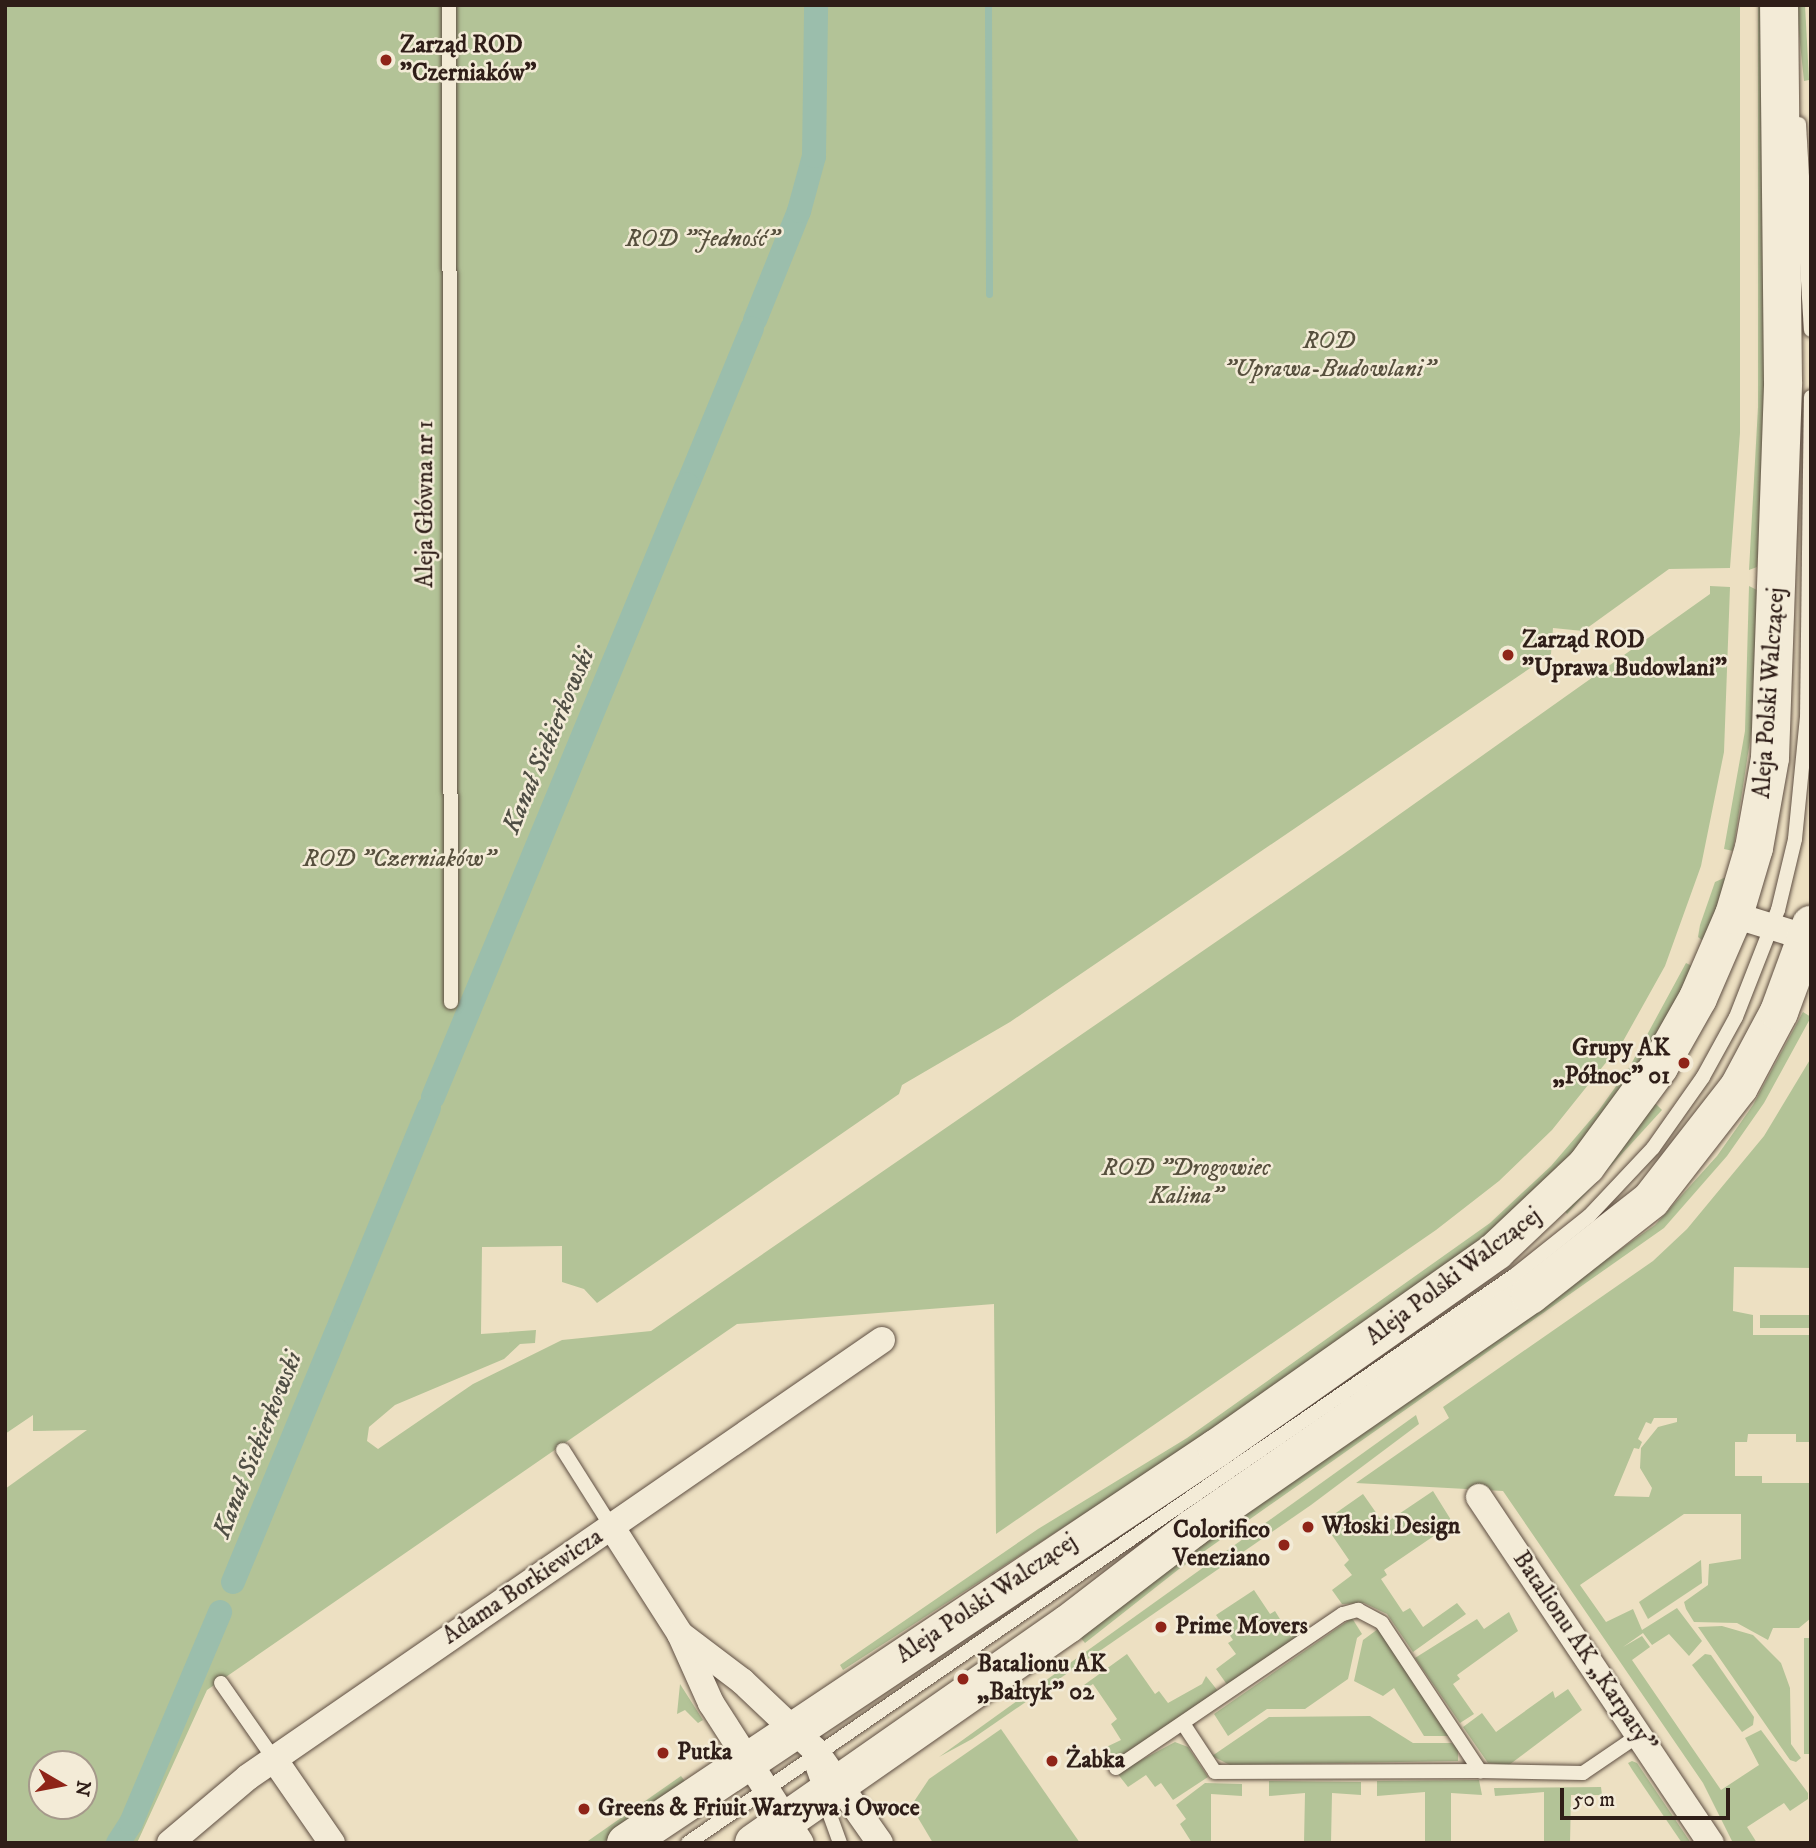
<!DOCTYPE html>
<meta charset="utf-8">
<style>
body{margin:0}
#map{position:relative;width:1816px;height:1848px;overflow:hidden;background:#ede0c2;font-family:"IM FELL DW Pica",serif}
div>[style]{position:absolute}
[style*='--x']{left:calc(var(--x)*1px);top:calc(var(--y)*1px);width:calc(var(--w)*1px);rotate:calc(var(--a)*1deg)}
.green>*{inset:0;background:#b3c397;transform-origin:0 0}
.stream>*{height:7px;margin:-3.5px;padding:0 3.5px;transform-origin:3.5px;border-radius:3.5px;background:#9bbeac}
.canal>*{height:24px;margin:-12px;padding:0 12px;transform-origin:12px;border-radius:12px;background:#9bbeac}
.roads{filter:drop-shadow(0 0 2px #5e4e42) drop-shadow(0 0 2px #5e4e42)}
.service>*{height:14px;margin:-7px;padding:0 7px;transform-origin:7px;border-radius:7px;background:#f3ebd7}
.minor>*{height:26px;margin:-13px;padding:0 13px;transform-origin:13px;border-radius:13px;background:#f3ebd7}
.secondary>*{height:38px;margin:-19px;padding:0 19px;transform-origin:19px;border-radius:19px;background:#f3ebd7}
.dots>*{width:19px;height:19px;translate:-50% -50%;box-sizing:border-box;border:4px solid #f3ebd7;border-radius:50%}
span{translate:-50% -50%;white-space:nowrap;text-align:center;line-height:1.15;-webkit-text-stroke:5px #f3ebd7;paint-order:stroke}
.poi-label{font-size:24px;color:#2f1e18;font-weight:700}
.left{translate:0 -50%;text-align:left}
.right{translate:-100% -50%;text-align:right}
.park-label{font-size:24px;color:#57503e;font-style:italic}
.street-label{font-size:24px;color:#2f1e18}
.water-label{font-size:26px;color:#4f4e44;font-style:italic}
.frame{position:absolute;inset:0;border:7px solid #2f1e18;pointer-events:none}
.north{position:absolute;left:28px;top:1750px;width:70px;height:70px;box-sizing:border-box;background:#f3ebd7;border:2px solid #a5998b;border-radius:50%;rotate:100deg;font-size:19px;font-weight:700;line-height:28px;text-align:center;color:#2f1e18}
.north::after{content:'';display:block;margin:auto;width:24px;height:32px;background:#8f2418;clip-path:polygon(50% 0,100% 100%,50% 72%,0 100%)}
.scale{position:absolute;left:1560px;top:1788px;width:170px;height:32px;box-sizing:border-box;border:4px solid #2f1e18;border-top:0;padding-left:9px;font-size:21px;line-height:24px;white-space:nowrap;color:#2f1e18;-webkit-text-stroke:5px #f3ebd7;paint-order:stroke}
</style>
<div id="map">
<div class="green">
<i style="clip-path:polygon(evenodd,5px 5px,1740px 5px,1740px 433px,1730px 568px,1669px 569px,1583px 631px,1553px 628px,1551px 654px,1010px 1022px,902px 1085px,899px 1094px,597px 1303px,584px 1289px,562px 1282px,562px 1246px,482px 1247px,481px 1334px,536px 1330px,535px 1343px,520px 1344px,504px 1359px,395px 1405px,369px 1427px,367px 1441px,378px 1449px,473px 1384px,562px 1340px,651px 1331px,1345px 853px,1710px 594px,1710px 586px,1730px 587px,1724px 752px,1701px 866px,1665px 966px,1612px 1061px,1608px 1060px,1552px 1130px,1499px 1181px,1436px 1230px,996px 1534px,994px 1304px,737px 1324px,207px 1690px,137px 1843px,5px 1843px,5px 1489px,87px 1430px,33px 1431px,33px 1415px,5px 1434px,5px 5px,42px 1764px,84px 1764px,84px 1806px,42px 1806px,42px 1764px)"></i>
<i style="clip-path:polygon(1758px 5px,1763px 5px,1767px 423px,1757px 567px,1749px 570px,1758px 407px)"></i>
<i style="clip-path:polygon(1796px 5px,1805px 5px,1809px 80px,1804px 81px)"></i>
<i style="clip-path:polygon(1749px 586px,1757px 590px,1752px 728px,1733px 851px,1724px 849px,1745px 731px)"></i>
<i style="clip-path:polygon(1726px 877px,1707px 944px,1698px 937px,1700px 925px,1715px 882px)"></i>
<i style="clip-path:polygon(1686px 963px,1694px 967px,1635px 1074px,1568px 1161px,1475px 1248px,1141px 1477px,843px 1670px,840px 1665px,1038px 1529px,1187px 1438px,1490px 1223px,1551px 1166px,1599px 1110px,1629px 1068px)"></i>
<i style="clip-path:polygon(1803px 1012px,1811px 1017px,1764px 1103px,1727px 1156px,1664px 1228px,1179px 1569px,1085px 1643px,1079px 1636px,1258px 1503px,1655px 1225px,1717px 1156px,1753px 1105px)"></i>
<i style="clip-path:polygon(evenodd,1811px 1058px,1811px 1268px,1734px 1267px,1733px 1311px,1753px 1315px,1753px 1335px,1811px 1335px,1811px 1442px,1796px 1442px,1796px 1434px,1748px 1434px,1747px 1442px,1735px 1442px,1735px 1476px,1762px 1476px,1762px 1483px,1811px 1483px,1811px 1618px,1799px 1628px,1773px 1628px,1768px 1640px,1737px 1623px,1694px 1622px,1686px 1609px,1684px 1602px,1708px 1585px,1709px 1564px,1741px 1559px,1741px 1514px,1684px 1514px,1580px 1585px,1606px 1622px,1633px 1609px,1642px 1630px,1677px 1608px,1702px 1641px,1689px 1656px,1669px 1634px,1652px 1645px,1643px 1633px,1623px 1647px,1642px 1636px,1650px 1647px,1632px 1660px,1721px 1790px,1759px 1765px,1745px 1738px,1761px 1730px,1808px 1793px,1808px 1799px,1790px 1811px,1784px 1803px,1747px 1827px,1757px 1843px,1733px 1843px,1703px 1783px,1503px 1491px,1356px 1483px,1449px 1418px,1443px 1407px,1653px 1261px,1687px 1229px,1764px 1136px,1811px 1058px,1654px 1418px,1677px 1418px,1677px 1422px,1658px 1427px,1641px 1448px,1640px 1468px,1652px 1488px,1649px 1497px,1614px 1496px,1634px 1448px,1639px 1449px,1642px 1442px,1638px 1439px,1646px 1422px,1651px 1424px,1654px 1418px)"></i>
<i style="clip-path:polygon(1654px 1102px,1662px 1110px,1567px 1214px,1564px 1210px)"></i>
<i style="left:1760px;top:1315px;width:51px;height:13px"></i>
<i style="clip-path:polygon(1416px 1415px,1419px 1424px,1311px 1505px,972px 1739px,939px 1757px)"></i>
<i style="clip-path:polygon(1433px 1491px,1456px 1528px,1450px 1532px,1447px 1527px,1384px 1570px,1387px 1575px,1381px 1579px,1403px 1612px,1410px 1608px,1423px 1627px,1457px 1603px,1466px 1614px,1413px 1652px,1387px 1614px,1364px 1603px,1342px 1604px,1332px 1590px,1352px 1575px,1344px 1565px,1349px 1560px,1323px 1522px,1363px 1494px,1384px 1524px)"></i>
<i style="clip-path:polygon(1701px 1560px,1702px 1583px,1648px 1619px,1639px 1602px)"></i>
<i style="clip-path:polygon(1254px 1590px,1270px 1614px,1275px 1611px,1283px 1624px,1287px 1621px,1299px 1636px,1228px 1686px,1216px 1669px,1236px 1654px,1228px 1643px,1233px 1640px,1216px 1615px)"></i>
<i style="clip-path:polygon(1509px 1612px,1518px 1631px,1457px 1675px,1460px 1679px,1453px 1684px,1474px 1714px,1460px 1723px,1415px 1658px,1477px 1619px,1484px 1629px)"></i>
<i style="clip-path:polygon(1352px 1618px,1362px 1634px,1357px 1638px,1348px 1679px,1305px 1709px,1267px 1709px,1228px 1736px,1214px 1714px)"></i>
<i style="clip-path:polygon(1722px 1626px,1753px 1635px,1781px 1663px,1790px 1688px,1791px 1744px,1801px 1758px,1796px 1762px,1790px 1760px,1698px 1627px)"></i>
<i style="clip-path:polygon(1378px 1629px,1452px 1736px,1424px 1736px,1394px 1688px,1383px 1696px,1354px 1681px,1363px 1640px)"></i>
<i style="left:1804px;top:1638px;width:7px;height:116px"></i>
<i style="clip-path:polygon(1127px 1654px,1155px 1694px,1159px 1691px,1168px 1703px,1202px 1684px,1206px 1676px,1218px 1691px,1111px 1765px,1100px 1750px,1121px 1740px,1111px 1724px,1117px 1719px,1093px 1684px,1087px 1688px,1084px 1685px)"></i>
<i style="clip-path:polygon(1705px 1654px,1711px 1655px,1754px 1717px,1753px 1725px,1742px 1732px,1692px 1665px)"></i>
<i style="clip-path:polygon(680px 1684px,703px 1720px,698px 1723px,685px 1710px,677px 1714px)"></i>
<i style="clip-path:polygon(1568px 1689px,1582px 1710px,1509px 1765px,1488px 1763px,1463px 1727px,1482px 1713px,1496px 1732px,1553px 1691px,1555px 1698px)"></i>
<i style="clip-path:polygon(1370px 1716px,1413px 1743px,1452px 1743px,1458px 1749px,1458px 1761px,1230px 1765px,1212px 1756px,1269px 1717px)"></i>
<i style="clip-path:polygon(1001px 1729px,1080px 1843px,933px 1843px,911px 1806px,929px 1779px)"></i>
<i style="clip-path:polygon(1175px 1742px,1188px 1747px,1208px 1777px,1173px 1800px,1161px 1783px,1155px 1787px,1146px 1775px,1128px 1787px,1117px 1773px)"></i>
<i style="clip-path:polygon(1632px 1761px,1637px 1763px,1691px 1843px,1682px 1843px,1633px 1771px,1628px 1763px)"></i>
<i style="clip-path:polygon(681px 1776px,688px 1785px,602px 1843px,585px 1843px)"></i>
<i style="clip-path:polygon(1479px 1780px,1482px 1795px,1451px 1793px,1451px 1843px,1425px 1843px,1425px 1792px,1377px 1796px,1377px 1781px)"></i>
<i style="clip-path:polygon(1269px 1781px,1361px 1782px,1361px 1795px,1332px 1793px,1331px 1843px,1304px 1843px,1305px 1793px,1269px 1796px)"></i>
<i style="clip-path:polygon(1205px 1783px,1242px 1784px,1242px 1796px,1211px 1794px,1211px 1843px,1192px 1843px,1180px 1824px,1186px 1819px,1176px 1805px)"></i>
<i style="clip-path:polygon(1601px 1787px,1602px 1795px,1571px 1795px,1570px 1843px,1544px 1843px,1544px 1792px,1495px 1796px,1494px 1788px)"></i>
</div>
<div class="stream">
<i style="--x:988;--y:5;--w:289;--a:89.8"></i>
</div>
<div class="canal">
<i style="--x:755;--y:320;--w:118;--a:-68"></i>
<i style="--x:799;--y:211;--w:57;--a:-74.7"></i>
<i style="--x:814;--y:156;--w:151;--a:-89.2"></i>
<i style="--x:689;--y:481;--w:165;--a:-67.6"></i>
<i style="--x:433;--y:1097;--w:663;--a:-67.46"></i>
<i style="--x:339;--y:1326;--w:236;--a:-67.6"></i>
<i style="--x:233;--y:1582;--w:272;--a:-67.5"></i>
<i style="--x:118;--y:1843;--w:24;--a:-57"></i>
<i style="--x:131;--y:1823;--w:229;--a:-67.1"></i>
</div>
<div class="roads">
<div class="service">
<i style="--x:449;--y:5;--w:997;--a:89.89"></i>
<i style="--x:1799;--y:124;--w:206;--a:86.7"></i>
<i style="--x:563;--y:1450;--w:90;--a:57.7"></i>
<i style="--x:221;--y:1683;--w:93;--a:55.1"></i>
<i style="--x:1184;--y:1725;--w:56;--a:56.6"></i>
<i style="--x:1215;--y:1772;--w:265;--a:-0.2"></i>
<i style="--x:810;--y:1760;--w:88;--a:70.1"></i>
<i style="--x:1116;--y:1768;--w:274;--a:-34.2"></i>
<i style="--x:1343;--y:1614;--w:16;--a:-15"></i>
<i style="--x:1358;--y:1610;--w:27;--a:28"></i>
<i style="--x:1382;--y:1623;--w:178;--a:56.5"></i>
<i style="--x:1480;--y:1771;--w:103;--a:1.1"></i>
<i style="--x:1583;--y:1773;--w:68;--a:-34.2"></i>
<i style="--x:688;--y:1843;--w:1003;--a:-34.48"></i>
<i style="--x:1515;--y:1275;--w:95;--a:-38.6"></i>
<i style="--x:1589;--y:1216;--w:93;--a:-46.7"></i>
<i style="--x:1653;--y:1148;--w:87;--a:-54.8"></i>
<i style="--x:1703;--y:1077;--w:68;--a:-61.2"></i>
<i style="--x:1736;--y:1017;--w:115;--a:-68.6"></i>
<i style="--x:1778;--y:910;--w:73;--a:-76.5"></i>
<i style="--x:1795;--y:839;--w:123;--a:-84.4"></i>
<i style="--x:1807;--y:717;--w:320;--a:-89.3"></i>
</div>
<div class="minor">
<i style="--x:1734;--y:915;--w:81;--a:17.3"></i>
<i style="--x:1479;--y:1497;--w:417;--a:56.2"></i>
<i style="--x:611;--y:1526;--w:128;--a:57.4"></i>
<i style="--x:680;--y:1634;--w:76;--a:65.8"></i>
<i style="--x:711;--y:1703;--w:166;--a:57.3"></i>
<i style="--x:680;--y:1634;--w:78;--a:37.2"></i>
<i style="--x:742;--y:1681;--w:100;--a:43.4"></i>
<i style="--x:815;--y:1750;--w:113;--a:55"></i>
<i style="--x:274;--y:1759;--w:102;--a:55.4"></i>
<i style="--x:170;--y:1843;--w:102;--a:-40.2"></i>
<i style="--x:248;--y:1777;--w:770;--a:-34.58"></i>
</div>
<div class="secondary">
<i style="--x:626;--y:1843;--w:711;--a:-33.76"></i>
<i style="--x:1217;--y:1448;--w:342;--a:-35.2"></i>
<i style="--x:1496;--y:1251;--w:124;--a:-43.4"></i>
<i style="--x:1586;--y:1166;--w:123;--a:-53.6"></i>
<i style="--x:1659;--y:1067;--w:79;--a:-60.5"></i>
<i style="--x:1698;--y:998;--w:90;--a:-66.6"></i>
<i style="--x:1734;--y:915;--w:70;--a:-73.4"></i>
<i style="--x:1754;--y:848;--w:91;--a:-79.9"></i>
<i style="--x:1770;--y:758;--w:376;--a:-88"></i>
<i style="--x:1783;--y:382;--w:377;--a:-90.6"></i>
<i style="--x:754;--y:1843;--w:383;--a:-34.9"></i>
<i style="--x:1068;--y:1624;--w:158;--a:-37.5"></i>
<i style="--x:1193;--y:1528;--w:410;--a:-34.7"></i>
<i style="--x:1530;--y:1295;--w:154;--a:-38.1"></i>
<i style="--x:1651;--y:1200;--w:143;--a:-52.1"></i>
<i style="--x:1739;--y:1087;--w:85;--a:-61.9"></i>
<i style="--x:1779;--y:1012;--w:93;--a:-69.8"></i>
</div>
</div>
<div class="dots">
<i style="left:386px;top:60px;background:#8f2418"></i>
<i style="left:1508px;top:655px;background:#8f2418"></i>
<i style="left:1684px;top:1063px;background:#8f2418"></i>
<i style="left:1308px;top:1527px;background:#8f2418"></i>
<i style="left:1284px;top:1545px;background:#8f2418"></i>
<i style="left:1161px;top:1627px;background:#8f2418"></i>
<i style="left:963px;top:1679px;background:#8f2418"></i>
<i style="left:663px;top:1753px;background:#8f2418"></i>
<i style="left:1052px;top:1761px;background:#8f2418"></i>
<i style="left:584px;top:1809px;background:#8f2418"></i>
</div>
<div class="poi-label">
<span class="left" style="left:400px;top:60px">Zarząd ROD<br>"Czerniaków"</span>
<span class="left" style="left:1522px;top:655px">Zarząd ROD<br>"Uprawa Budowlani"</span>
<span class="right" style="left:1670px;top:1063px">Grupy AK<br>„Północ” 01</span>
<span class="left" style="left:1322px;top:1527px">Włoski Design</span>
<span class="right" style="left:1270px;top:1545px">Colorifico<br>Veneziano</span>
<span class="left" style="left:1175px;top:1627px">Prime Movers</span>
<span class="left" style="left:977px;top:1679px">Batalionu AK<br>„Bałtyk” 02</span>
<span class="left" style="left:677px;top:1753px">Putka</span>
<span class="left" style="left:1066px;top:1761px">Żabka</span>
<span class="left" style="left:598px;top:1809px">Greens &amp; Friuit Warzywa i Owoce</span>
</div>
<div class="park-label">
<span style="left:702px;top:240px">ROD "Jedność"</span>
<span style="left:1329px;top:356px">ROD<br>"Uprawa-Budowlani"</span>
<span style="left:399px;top:860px">ROD "Czerniaków"</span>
<span style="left:1186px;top:1183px">ROD "Drogowiec<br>Kalina"</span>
</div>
<div class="street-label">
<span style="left:426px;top:504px;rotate:-90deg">Aleja Główna nr 1</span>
<span style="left:1770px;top:693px;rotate:-86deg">Aleja Polski Walczącej</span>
<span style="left:1454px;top:1277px;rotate:-37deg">Aleja Polski Walczącej</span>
<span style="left:523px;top:1587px;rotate:-34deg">Adama Borkiewicza</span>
<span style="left:987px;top:1599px;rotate:-34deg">Aleja Polski Walczącej</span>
<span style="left:1584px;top:1652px;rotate:56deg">Batalionu AK „Karpaty”</span>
</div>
<div class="water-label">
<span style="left:549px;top:741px;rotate:-67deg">Kanał Siekierkowski</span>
<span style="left:258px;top:1445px;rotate:-68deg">Kanał Siekierkowski</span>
</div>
<div class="frame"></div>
<div class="north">N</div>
<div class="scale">50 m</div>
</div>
